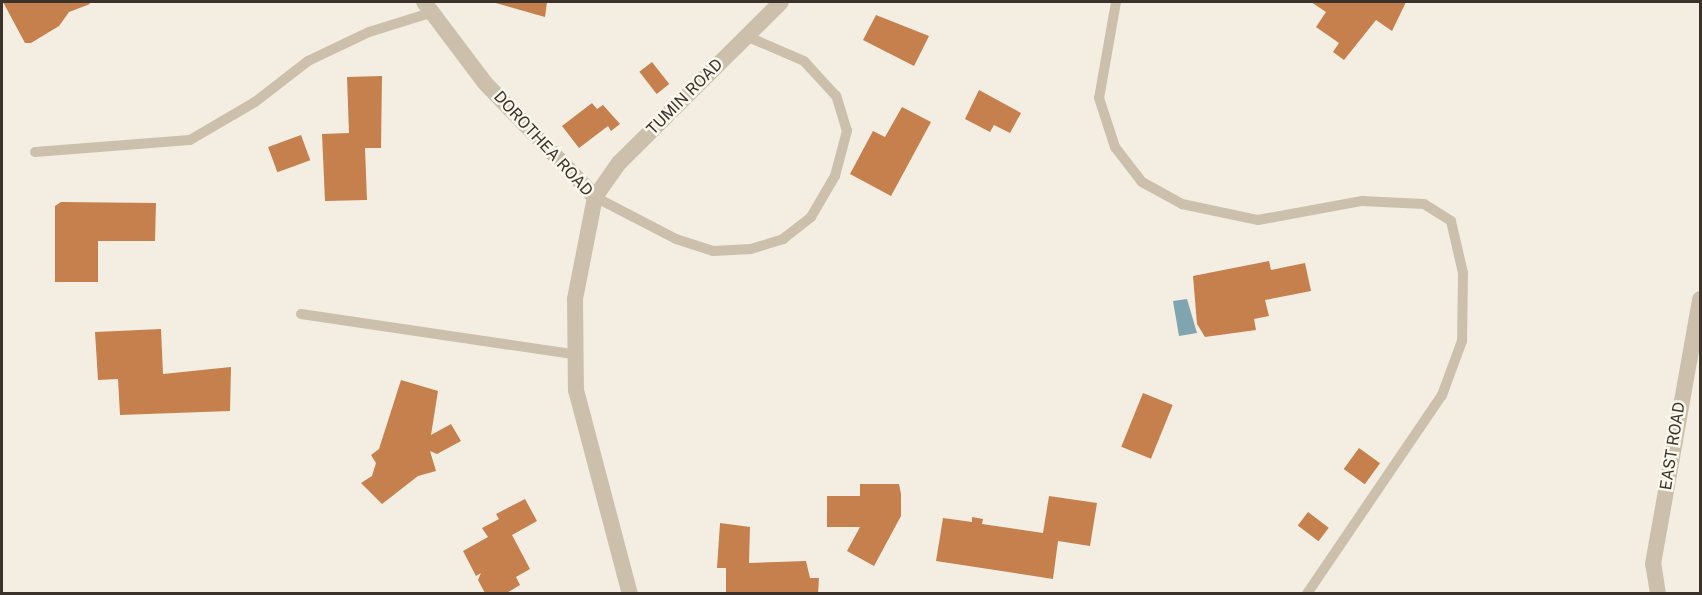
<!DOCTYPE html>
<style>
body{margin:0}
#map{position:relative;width:1702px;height:595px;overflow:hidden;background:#f3eee1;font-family:"Public Sans",sans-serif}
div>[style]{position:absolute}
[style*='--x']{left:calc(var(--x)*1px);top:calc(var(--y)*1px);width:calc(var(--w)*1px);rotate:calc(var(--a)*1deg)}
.water>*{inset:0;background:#80a5b0}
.building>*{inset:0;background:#c5804d;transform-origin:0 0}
.service>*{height:10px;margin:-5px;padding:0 5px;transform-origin:5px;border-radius:5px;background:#ccc0ac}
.minor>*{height:16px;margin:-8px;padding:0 8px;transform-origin:8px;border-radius:8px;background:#ccc0ac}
.tertiary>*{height:16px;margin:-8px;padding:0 8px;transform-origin:8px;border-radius:8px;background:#ccc0ac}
span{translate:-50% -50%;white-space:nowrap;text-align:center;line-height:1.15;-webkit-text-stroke:5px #faf7ed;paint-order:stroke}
.street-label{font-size:16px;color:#3a322b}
.frame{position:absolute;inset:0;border:3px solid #3a322b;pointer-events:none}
</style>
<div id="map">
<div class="water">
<i style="clip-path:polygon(1187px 299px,1197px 333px,1179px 336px,1173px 301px)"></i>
</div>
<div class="building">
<i style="clip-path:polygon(3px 2px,88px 2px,90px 4px,69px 12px,59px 26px,31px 43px,25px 43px)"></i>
<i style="clip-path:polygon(492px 2px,547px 2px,545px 17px)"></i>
<i style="clip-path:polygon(1311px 2px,1406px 2px,1392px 31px,1376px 20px,1344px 60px,1333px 52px,1339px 43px,1316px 27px,1326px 12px)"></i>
<i style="clip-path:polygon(876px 15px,929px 36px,914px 66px,863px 40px)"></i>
<i style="left:652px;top:62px;width:28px;height:16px;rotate:52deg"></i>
<i style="clip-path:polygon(382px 76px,381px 148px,365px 148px,367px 200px,325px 201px,322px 134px,349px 133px,347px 77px)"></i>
<i style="clip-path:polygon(979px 90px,1021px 113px,1010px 133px,994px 125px,990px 132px,965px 119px)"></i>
<i style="clip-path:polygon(592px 103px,597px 109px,603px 105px,620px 124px,611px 131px,608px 126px,579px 148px,562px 126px)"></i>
<i style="clip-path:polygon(902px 107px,931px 122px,891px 196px,850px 174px,873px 131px,885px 137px)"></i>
<i style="left:301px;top:135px;width:27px;height:35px;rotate:70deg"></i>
<i style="clip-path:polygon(61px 202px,156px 203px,155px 241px,98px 241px,98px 282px,55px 282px,55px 206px)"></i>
<i style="clip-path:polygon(1269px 261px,1271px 270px,1305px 263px,1311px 291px,1265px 300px,1269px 316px,1254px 319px,1256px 330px,1205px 337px,1197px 324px,1193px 276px)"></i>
<i style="clip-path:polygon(161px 329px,163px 374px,231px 367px,230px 411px,120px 415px,118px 379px,98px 380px,95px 332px)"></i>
<i style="clip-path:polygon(401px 380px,438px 391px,431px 435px,451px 424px,461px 441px,437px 454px,430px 451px,436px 471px,418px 476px,382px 504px,361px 483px,372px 476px,376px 463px,371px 455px,379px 449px)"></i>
<i style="left:1143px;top:393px;width:32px;height:58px;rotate:22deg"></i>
<i style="left:1359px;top:448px;width:26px;height:26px;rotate:36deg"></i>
<i style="clip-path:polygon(860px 484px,899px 484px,901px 494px,901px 516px,874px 566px,847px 551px,860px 527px,827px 527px,827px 496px,860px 496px)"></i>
<i style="clip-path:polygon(1049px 496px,1097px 503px,1090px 546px,1058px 541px,1053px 579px,936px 561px,943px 518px,972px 522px,972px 517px,983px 519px,982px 524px,1043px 533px)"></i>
<i style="clip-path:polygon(525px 499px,537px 521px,512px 535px,530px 569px,516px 577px,520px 585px,505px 594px,485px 593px,478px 580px,481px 573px,476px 576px,463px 551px,488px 537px,482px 528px,499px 519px,496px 514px)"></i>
<i style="left:1308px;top:512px;width:26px;height:17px;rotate:37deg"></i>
<i style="clip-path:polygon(720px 523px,750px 527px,749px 563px,806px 561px,810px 578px,819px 578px,818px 594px,726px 594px,726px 568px,717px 568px)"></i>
</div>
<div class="service">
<i style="--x:1116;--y:2;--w:97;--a:100"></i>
<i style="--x:1099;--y:98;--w:52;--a:71.9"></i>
<i style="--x:1115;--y:147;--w:44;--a:52.4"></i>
<i style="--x:1142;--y:182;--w:46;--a:28.8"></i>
<i style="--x:1182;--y:204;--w:78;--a:11.9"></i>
<i style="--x:1258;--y:220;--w:106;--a:-10.4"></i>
<i style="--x:1362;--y:201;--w:62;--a:2.8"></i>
<i style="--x:1424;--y:204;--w:32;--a:32"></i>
<i style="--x:1451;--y:221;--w:53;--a:77"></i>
<i style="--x:1463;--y:273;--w:68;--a:90.8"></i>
<i style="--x:1462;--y:341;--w:58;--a:110.3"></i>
<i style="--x:1442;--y:395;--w:240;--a:124.2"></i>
<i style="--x:35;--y:152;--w:155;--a:-4.4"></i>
<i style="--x:190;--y:140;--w:75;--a:-30.3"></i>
<i style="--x:255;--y:102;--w:67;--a:-37.7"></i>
<i style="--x:308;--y:61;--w:68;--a:-25.4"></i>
<i style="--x:369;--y:32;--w:64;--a:-17.3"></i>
<i style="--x:595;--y:197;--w:91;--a:27.4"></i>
<i style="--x:676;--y:239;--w:39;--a:18"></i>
<i style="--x:713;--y:251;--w:38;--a:-3"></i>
<i style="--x:751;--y:249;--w:34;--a:-17"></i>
<i style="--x:783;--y:239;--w:36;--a:-38"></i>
<i style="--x:811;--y:217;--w:48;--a:-59.7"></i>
<i style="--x:835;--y:176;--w:47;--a:-75.1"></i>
<i style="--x:847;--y:131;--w:37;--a:-107"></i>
<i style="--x:836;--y:96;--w:47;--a:-132.4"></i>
<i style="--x:804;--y:61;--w:63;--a:-156.7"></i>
<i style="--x:301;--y:314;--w:275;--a:8.4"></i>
</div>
<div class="minor">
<i style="--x:424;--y:2;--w:101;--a:53"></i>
<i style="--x:485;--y:83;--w:158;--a:46"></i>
<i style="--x:595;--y:197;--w:104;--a:101.1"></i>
<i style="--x:575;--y:299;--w:91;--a:89.4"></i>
<i style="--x:576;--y:390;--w:211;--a:75.2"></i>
<i style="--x:595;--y:197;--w:42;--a:-54.8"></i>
<i style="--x:619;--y:163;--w:228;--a:-44.8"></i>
</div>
<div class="tertiary">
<i style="--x:1658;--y:594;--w:30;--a:-99"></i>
<i style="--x:1653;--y:564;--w:269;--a:-79.9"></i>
</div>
<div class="street-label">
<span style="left:685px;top:97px;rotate:-45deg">TUMIN ROAD</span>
<span style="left:543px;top:144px;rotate:47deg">DOROTHEA ROAD</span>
<span style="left:1673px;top:446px;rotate:-81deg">EAST ROAD</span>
</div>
<div class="frame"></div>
</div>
